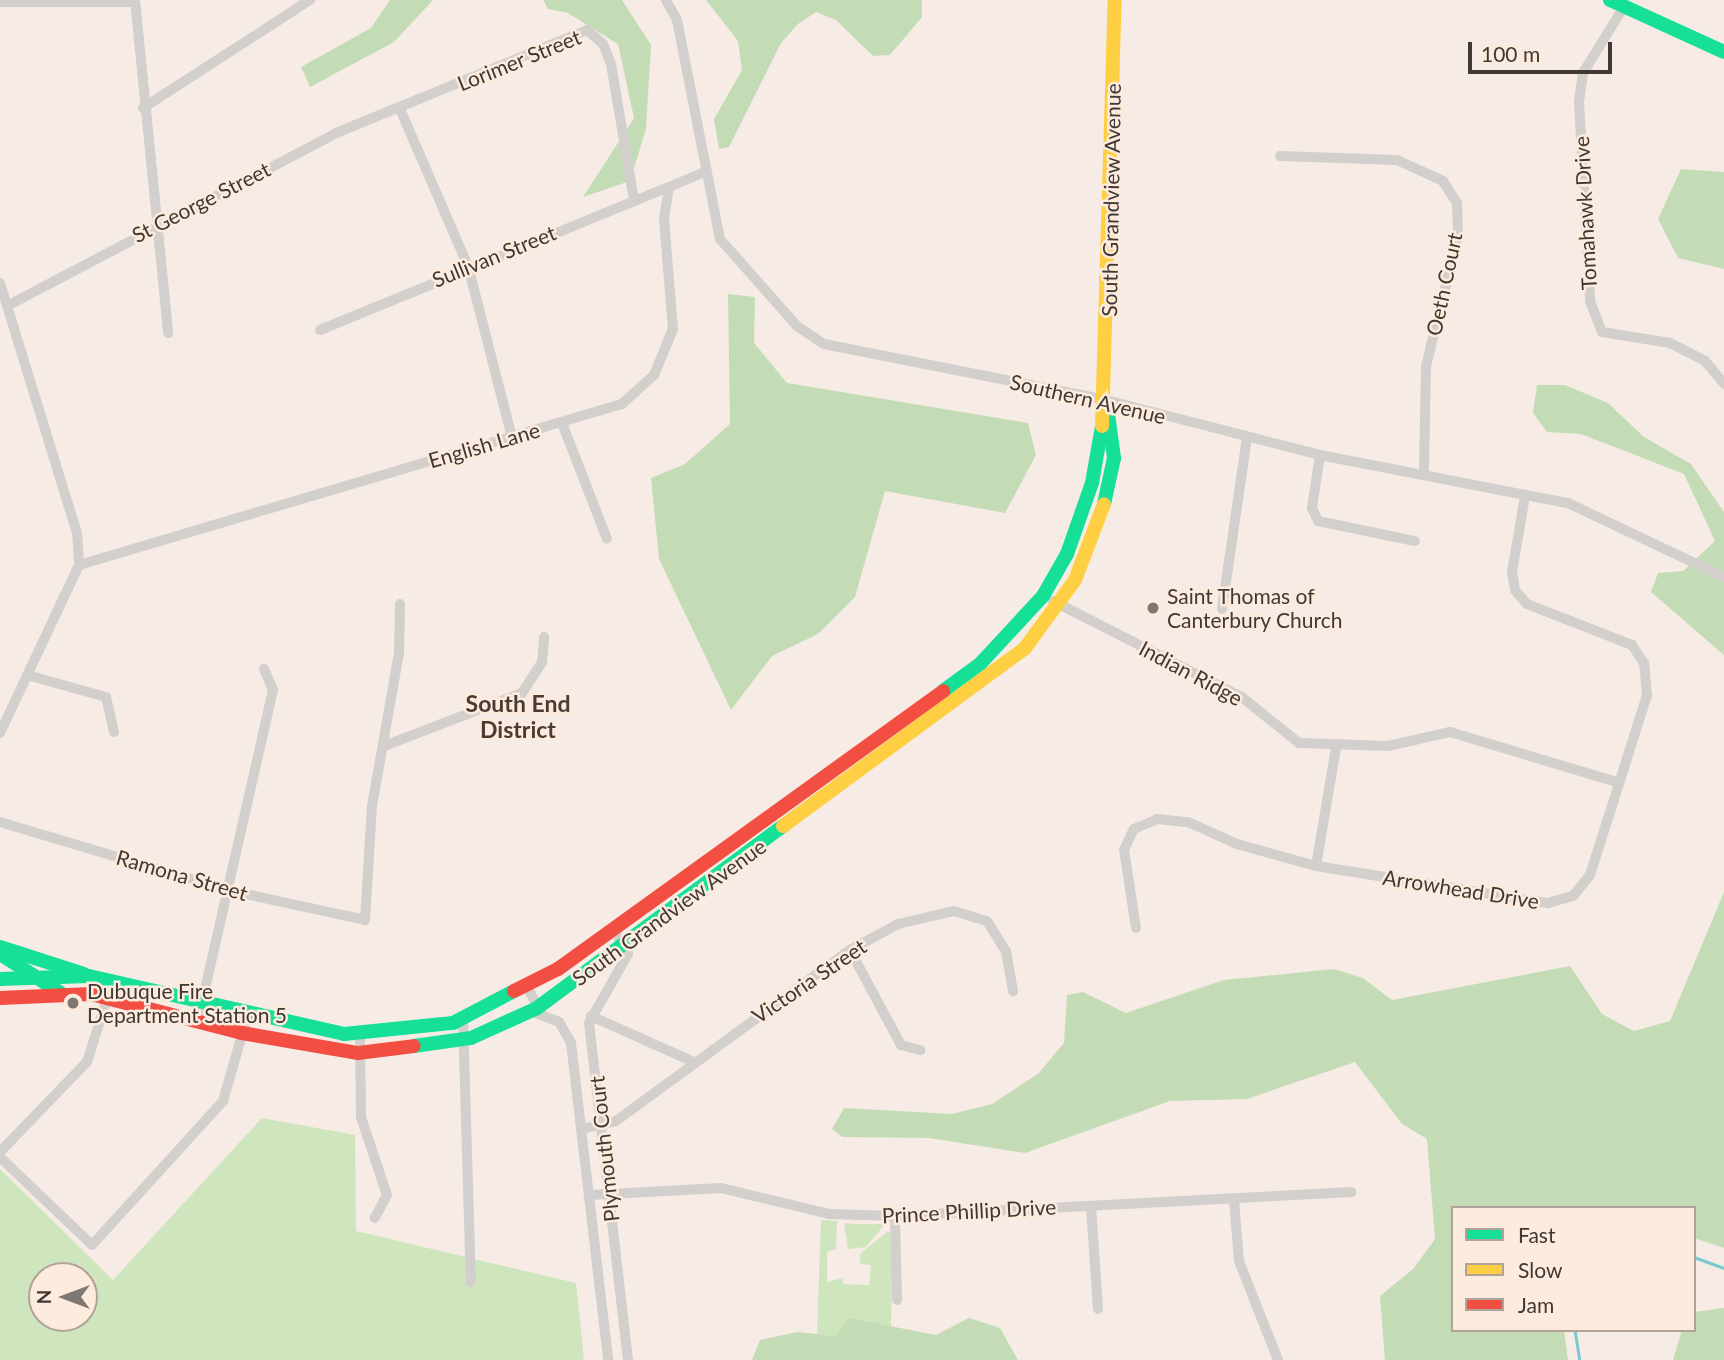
<!DOCTYPE html>
<style>
body{margin:0}
#map{position:relative;width:1724px;height:1360px;overflow:hidden;background:#f6ece5;font-family:Lato,sans-serif}
div>[style]{position:absolute}
[style*='--x']{left:calc(var(--x)*1px);top:calc(var(--y)*1px);width:calc(var(--w)*1px);rotate:calc(var(--a)*1deg)}
.green>*{inset:0;background:#cee5be}
.forest>*{inset:0;background:#c4dcb5}
.stream>*{height:2.5px;margin:-1.25px;padding:0 1.25px;transform-origin:1.25px;border-radius:1.25px;background:#79c8cf}
.street>*{height:10px;margin:-5px;padding:0 5px;transform-origin:5px;border-radius:5px;background:#d3cfcd}
.fast>*{height:14px;margin:-7px;padding:0 7px;transform-origin:7px;border-radius:7px;background:#16e098}
.slow>*{height:14px;margin:-7px;padding:0 7px;transform-origin:7px;border-radius:7px;background:#ffcf43}
.jam>*{height:14px;margin:-7px;padding:0 7px;transform-origin:7px;border-radius:7px;background:#f24e42}
.dots>*{width:19px;height:19px;translate:-50% -50%;box-sizing:border-box;border:4px solid #fdebde;border-radius:50%}
span{translate:-50% -50%;white-space:nowrap;text-align:center;line-height:1.15;-webkit-text-stroke:5px #fdebde;paint-order:stroke}
.street-label{font-size:21px;color:#3f3833}
.poi-label{font-size:21px;color:#3f3833}
.left{translate:0 -50%;text-align:left}
.neighbourhood-label{font-size:23px;color:#4a3c32;font-weight:700}
.legend{position:absolute;left:1451px;top:1206px;width:245px;height:126px;box-sizing:border-box;background:#fdebde;border:2px solid #b1a39a;margin:0;padding:9px 12px;list-style:none;font-size:21px;color:#3f3833}
.legend li{display:flex;align-items:center;gap:14px;height:35px}
.legend b{width:35px;border:2px solid #b1a39a}
.north{position:absolute;left:28px;top:1262px;width:70px;height:70px;box-sizing:border-box;background:#fdebde;border:2px solid #b1a39a;border-radius:50%;rotate:270deg;font-size:19px;font-weight:700;line-height:28px;text-align:center;color:#3f3833}
.north::after{content:'';display:block;margin:auto;width:24px;height:32px;background:#7f7771;clip-path:polygon(50% 0,100% 100%,50% 72%,0 100%)}
.scale{position:absolute;left:1468px;top:42px;width:144px;height:32px;box-sizing:border-box;border:4px solid #3f3833;border-top:0;padding-left:9px;font-size:21px;line-height:24px;white-space:nowrap;color:#3f3833;-webkit-text-stroke:5px #fdebde;paint-order:stroke}
</style>
<div id="map">
<div class="green">
<i style="clip-path:polygon(evenodd,262px 1118px,355px 1135px,356px 1231px,576px 1283px,584px 1360px,0 1360px,0 1169px,113px 1280px,262px 1118px,42px 1276px,84px 1276px,84px 1318px,42px 1318px,42px 1276px)"></i>
<i style="clip-path:polygon(821px 1220px,837px 1221px,836px 1249px,827px 1252px,827px 1282px,843px 1278px,843px 1284px,869px 1285px,871px 1265px,860px 1264px,860px 1254px,888px 1231px,893px 1236px,891px 1330px,849px 1319px,837px 1336px,817px 1334px)"></i>
<i style="clip-path:polygon(844px 1223px,855px 1224px,885px 1224px,866px 1247px,848px 1249px)"></i>
</div>
<div class="forest">
<i style="clip-path:polygon(390px 0,433px 0,394px 42px,310px 87px,301px 67px,371px 28px)"></i>
<i style="clip-path:polygon(543px 0,622px 0,651px 45px,646px 129px,630px 181px,583px 197px,634px 118px,618px 44px,568px 13px,548px 9px)"></i>
<i style="clip-path:polygon(706px 0,922px 0,922px 17px,890px 55px,873px 56px,836px 20px,816px 12px,798px 24px,781px 43px,729px 147px,719px 149px,714px 119px,742px 70px,738px 41px)"></i>
<i style="clip-path:polygon(1681px 169px,1724px 172px,1724px 269px,1678px 258px,1658px 219px)"></i>
<i style="clip-path:polygon(728px 294px,755px 297px,754px 343px,787px 383px,1028px 423px,1036px 455px,1005px 513px,885px 491px,855px 597px,818px 634px,772px 656px,731px 710px,659px 559px,651px 478px,685px 464px,730px 424px)"></i>
<i style="clip-path:polygon(1537px 385px,1565px 385px,1608px 403px,1644px 437px,1691px 464px,1724px 512px,1724px 655px,1651px 592px,1658px 573px,1683px 571px,1715px 541px,1684px 474px,1581px 434px,1547px 432px,1533px 413px)"></i>
<i style="clip-path:polygon(1724px 892px,1724px 1248px,1694px 1238px,1694px 1208px,1453px 1208px,1453px 1330px,1564px 1330px,1568px 1360px,1385px 1360px,1380px 1296px,1413px 1269px,1435px 1239px,1427px 1139px,1402px 1124px,1355px 1062px,1247px 1099px,1170px 1101px,1025px 1153px,929px 1138px,842px 1137px,832px 1129px,844px 1108px,952px 1114px,992px 1104px,1038px 1074px,1064px 1043px,1067px 995px,1083px 992px,1126px 1013px,1224px 980px,1334px 969px,1363px 978px,1392px 1000px,1570px 966px,1602px 1014px,1634px 1031px,1670px 1021px)"></i>
<i style="clip-path:polygon(1724px 1308px,1724px 1360px,1673px 1360px,1682px 1330px,1694px 1330px,1694px 1312px)"></i>
<i style="clip-path:polygon(849px 1318px,936px 1335px,969px 1318px,1000px 1328px,1018px 1360px,752px 1360px,760px 1340px,798px 1332px,836px 1336px)"></i>
</div>
<div class="stream">
<i style="--x:1694;--y:1257;--w:32;--a:20"></i>
<i style="--x:1575;--y:1330;--w:30;--a:81"></i>
</div>
<div class="street">
<i style="--x:135;--y:0;--w:335;--a:84.3"></i>
<i style="--x:666;--y:0;--w:23;--a:61"></i>
<i style="--x:677;--y:20;--w:223;--a:78.9"></i>
<i style="--x:720;--y:239;--w:116;--a:48.5"></i>
<i style="--x:797;--y:326;--w:32;--a:34"></i>
<i style="--x:824;--y:344;--w:288;--a:11.2"></i>
<i style="--x:1106;--y:400;--w:221;--a:14.4"></i>
<i style="--x:1320;--y:455;--w:253;--a:11"></i>
<i style="--x:1568;--y:503;--w:173;--a:25.4"></i>
<i style="--x:0;--y:2;--w:135;--a:0"></i>
<i style="--x:1623;--y:8;--w:76;--a:121.6"></i>
<i style="--x:1583;--y:73;--w:29;--a:98"></i>
<i style="--x:1579;--y:102;--w:199;--a:86.8"></i>
<i style="--x:1590;--y:301;--w:33;--a:69"></i>
<i style="--x:1602;--y:332;--w:69;--a:9.2"></i>
<i style="--x:1670;--y:343;--w:39;--a:27"></i>
<i style="--x:1705;--y:361;--w:30;--a:50"></i>
<i style="--x:143;--y:108;--w:199;--a:-32.9"></i>
<i style="--x:400;--y:109;--w:171;--a:66.6"></i>
<i style="--x:468;--y:266;--w:177;--a:75.6"></i>
<i style="--x:1280;--y:156;--w:117;--a:2"></i>
<i style="--x:1397;--y:160;--w:51;--a:24.5"></i>
<i style="--x:1443;--y:181;--w:26;--a:58"></i>
<i style="--x:1457;--y:203;--w:33;--a:88"></i>
<i style="--x:1458;--y:236;--w:134;--a:103.8"></i>
<i style="--x:1426;--y:366;--w:109;--a:91.1"></i>
<i style="--x:0;--y:283;--w:262;--a:72.9"></i>
<i style="--x:77;--y:533;--w:32;--a:86"></i>
<i style="--x:79;--y:565;--w:186;--a:115.2"></i>
<i style="--x:7;--y:306;--w:372;--a:-27.7"></i>
<i style="--x:336;--y:133;--w:271;--a:-22.3"></i>
<i style="--x:587;--y:30;--w:21;--a:41"></i>
<i style="--x:603;--y:44;--w:22;--a:68"></i>
<i style="--x:611;--y:64;--w:138;--a:80.4"></i>
<i style="--x:320;--y:330;--w:377;--a:-22.3"></i>
<i style="--x:562;--y:423;--w:124;--a:68.8"></i>
<i style="--x:1320;--y:455;--w:54;--a:98.6"></i>
<i style="--x:1312;--y:508;--w:14;--a:65"></i>
<i style="--x:1318;--y:521;--w:99;--a:11.7"></i>
<i style="--x:79;--y:565;--w:566;--a:-16.52"></i>
<i style="--x:622;--y:404;--w:43;--a:-42.2"></i>
<i style="--x:654;--y:375;--w:50;--a:-67.6"></i>
<i style="--x:673;--y:329;--w:110;--a:-94.7"></i>
<i style="--x:664;--y:219;--w:32;--a:-81"></i>
<i style="--x:669;--y:187;--w:41;--a:-22.8"></i>
<i style="--x:1053;--y:601;--w:213;--a:27"></i>
<i style="--x:1243;--y:698;--w:72;--a:38.8"></i>
<i style="--x:1299;--y:743;--w:89;--a:1.9"></i>
<i style="--x:1388;--y:746;--w:64;--a:-12.7"></i>
<i style="--x:1450;--y:732;--w:177;--a:16.7"></i>
<i style="--x:1222;--y:609;--w:173;--a:-81.7"></i>
<i style="--x:27;--y:675;--w:82;--a:15.6"></i>
<i style="--x:106;--y:697;--w:36;--a:77"></i>
<i style="--x:384;--y:746;--w:148;--a:-21"></i>
<i style="--x:522;--y:693;--w:37;--a:-57"></i>
<i style="--x:542;--y:662;--w:25;--a:-85"></i>
<i style="--x:0;--y:822;--w:242;--a:16.6"></i>
<i style="--x:232;--y:891;--w:136;--a:12.3"></i>
<i style="--x:365;--y:920;--w:114;--a:-86.5"></i>
<i style="--x:372;--y:806;--w:155;--a:-80"></i>
<i style="--x:399;--y:653;--w:49;--a:-88.8"></i>
<i style="--x:1316;--y:866;--w:120;--a:-80.4"></i>
<i style="--x:613;--y:928;--w:30;--a:60"></i>
<i style="--x:628;--y:954;--w:79;--a:119.5"></i>
<i style="--x:589;--y:1023;--w:339;--a:83.4"></i>
<i style="--x:1136;--y:928;--w:79;--a:-98.7"></i>
<i style="--x:1124;--y:850;--w:23;--a:-65"></i>
<i style="--x:1134;--y:829;--w:25;--a:-23"></i>
<i style="--x:1157;--y:819;--w:31;--a:6"></i>
<i style="--x:1188;--y:822;--w:54;--a:24.2"></i>
<i style="--x:1237;--y:844;--w:82;--a:15.6"></i>
<i style="--x:1316;--y:866;--w:235;--a:9.1"></i>
<i style="--x:1548;--y:903;--w:26;--a:-16"></i>
<i style="--x:1573;--y:896;--w:27;--a:-51"></i>
<i style="--x:1590;--y:875;--w:189;--a:-72.4"></i>
<i style="--x:1647;--y:695;--w:32;--a:-95"></i>
<i style="--x:1644;--y:663;--w:22;--a:-124"></i>
<i style="--x:1632;--y:645;--w:113;--a:-158.7"></i>
<i style="--x:1527;--y:604;--w:18;--a:-131"></i>
<i style="--x:1515;--y:590;--w:18;--a:-99"></i>
<i style="--x:1512;--y:572;--w:77;--a:-80.3"></i>
<i style="--x:850;--y:950;--w:108;--a:61.8"></i>
<i style="--x:901;--y:1045;--w:20;--a:15"></i>
<i style="--x:528;--y:988;--w:27;--a:63"></i>
<i style="--x:533;--y:1012;--w:28;--a:21"></i>
<i style="--x:559;--y:1022;--w:24;--a:60"></i>
<i style="--x:571;--y:1043;--w:319;--a:83.3"></i>
<i style="--x:591;--y:1016;--w:113;--a:24.1"></i>
<i style="--x:463;--y:1018;--w:264;--a:88.3"></i>
<i style="--x:198;--y:1020;--w:338;--a:-77.2"></i>
<i style="--x:273;--y:690;--w:23;--a:-113"></i>
<i style="--x:360;--y:1034;--w:83;--a:89.3"></i>
<i style="--x:361;--y:1117;--w:82;--a:71.6"></i>
<i style="--x:387;--y:1195;--w:26;--a:118"></i>
<i style="--x:582;--y:1129;--w:35;--a:-13"></i>
<i style="--x:616;--y:1121;--w:290;--a:-36.2"></i>
<i style="--x:850;--y:950;--w:55;--a:-28.4"></i>
<i style="--x:898;--y:924;--w:57;--a:-13.1"></i>
<i style="--x:954;--y:911;--w:34;--a:17"></i>
<i style="--x:987;--y:921;--w:36;--a:58"></i>
<i style="--x:1006;--y:951;--w:41;--a:80.1"></i>
<i style="--x:0;--y:1152;--w:125;--a:-46"></i>
<i style="--x:87;--y:1062;--w:70;--a:-72.6"></i>
<i style="--x:0;--y:1157;--w:127;--a:43.7"></i>
<i style="--x:92;--y:1245;--w:195;--a:-47.7"></i>
<i style="--x:223;--y:1101;--w:91;--a:-74"></i>
<i style="--x:590;--y:1195;--w:131;--a:-3.1"></i>
<i style="--x:721;--y:1188;--w:111;--a:13.5"></i>
<i style="--x:829;--y:1214;--w:66;--a:1.7"></i>
<i style="--x:895;--y:1216;--w:457;--a:-3"></i>
<i style="--x:1234;--y:1200;--w:61;--a:85.3"></i>
<i style="--x:1239;--y:1261;--w:106;--a:68.5"></i>
<i style="--x:1091;--y:1206;--w:103;--a:86.1"></i>
<i style="--x:895;--y:1216;--w:84;--a:88.6"></i>
</div>
<div class="fast">
<i style="--x:1610;--y:0;--w:125;--a:24.5"></i>
<i style="--x:1104;--y:504;--w:47;--a:-77.7"></i>
<i style="--x:1114;--y:458;--w:52;--a:-97.7"></i>
<i style="--x:943;--y:691;--w:46;--a:-36.1"></i>
<i style="--x:980;--y:664;--w:93;--a:-47.2"></i>
<i style="--x:1043;--y:596;--w:48;--a:-60.3"></i>
<i style="--x:1067;--y:554;--w:75;--a:-70.6"></i>
<i style="--x:1092;--y:483;--w:58;--a:-80"></i>
<i style="--x:0;--y:947;--w:88;--a:17.8"></i>
<i style="--x:0;--y:954;--w:72;--a:32.6"></i>
<i style="--x:0;--y:979;--w:89;--a:-1.9"></i>
<i style="--x:89;--y:976;--w:262;--a:12.8"></i>
<i style="--x:344;--y:1034;--w:110;--a:-5.8"></i>
<i style="--x:453;--y:1023;--w:69;--a:-27.7"></i>
<i style="--x:414;--y:1046;--w:58;--a:-8"></i>
<i style="--x:471;--y:1038;--w:72;--a:-24.4"></i>
<i style="--x:537;--y:1008;--w:306;--a:-36.5"></i>
</div>
<div class="slow">
<i style="--x:1102;--y:426;--w:426;--a:-88.3"></i>
<i style="--x:783;--y:826;--w:300;--a:-36.3"></i>
<i style="--x:1025;--y:648;--w:84;--a:-53.7"></i>
<i style="--x:1075;--y:580;--w:81;--a:-69.1"></i>
</div>
<div class="jam">
<i style="--x:514;--y:991;--w:49;--a:-26.6"></i>
<i style="--x:558;--y:969;--w:475;--a:-35.8"></i>
<i style="--x:0;--y:998;--w:91;--a:-2.5"></i>
<i style="--x:91;--y:994;--w:156;--a:14.5"></i>
<i style="--x:242;--y:1033;--w:118;--a:9.8"></i>
<i style="--x:358;--y:1053;--w:56;--a:-7.1"></i>
</div>
<div class="dots">
<i style="left:1153px;top:608px;background:#7f7771"></i>
<i style="left:73px;top:1003px;background:#7f7771"></i>
</div>
<div class="street-label">
<span style="left:519px;top:60px;rotate:-22deg">Lorimer Street</span>
<span style="left:1111px;top:200px;rotate:-89deg">South Grandview Avenue</span>
<span style="left:201px;top:202px;rotate:-27deg">St George Street</span>
<span style="left:1585px;top:213px;rotate:-93deg">Tomahawk Drive</span>
<span style="left:494px;top:256px;rotate:-22deg">Sullivan Street</span>
<span style="left:1444px;top:284px;rotate:-78deg">Oeth Court</span>
<span style="left:1088px;top:399px;rotate:13deg">Southern Avenue</span>
<span style="left:484px;top:445px;rotate:-16deg">English Lane</span>
<span style="left:1191px;top:673px;rotate:28deg">Indian Ridge</span>
<span style="left:182px;top:875px;rotate:16deg">Ramona Street</span>
<span style="left:1461px;top:889px;rotate:9deg">Arrowhead Drive</span>
<span style="left:669px;top:912px;rotate:-36deg">South Grandview Avenue</span>
<span style="left:809px;top:981px;rotate:-34deg">Victoria Street</span>
<span style="left:604px;top:1149px;rotate:-96deg">Plymouth Court</span>
<span style="left:969px;top:1211px;rotate:-3deg">Prince Phillip Drive</span>
</div>
<div class="poi-label">
<span class="left" style="left:1167px;top:608px">Saint Thomas of<br>Canterbury Church</span>
<span class="left" style="left:87px;top:1003px">Dubuque Fire<br>Department Station 5</span>
</div>
<div class="neighbourhood-label">
<span style="left:518px;top:716px">South End<br>District</span>
</div>
<ul class="legend">
<li><b style="height:9px;background:#16e098"></b>Fast</li>
<li><b style="height:9px;background:#ffcf43"></b>Slow</li>
<li><b style="height:9px;background:#f24e42"></b>Jam</li>
</ul>
<div class="north">N</div>
<div class="scale">100 m</div>
</div>
